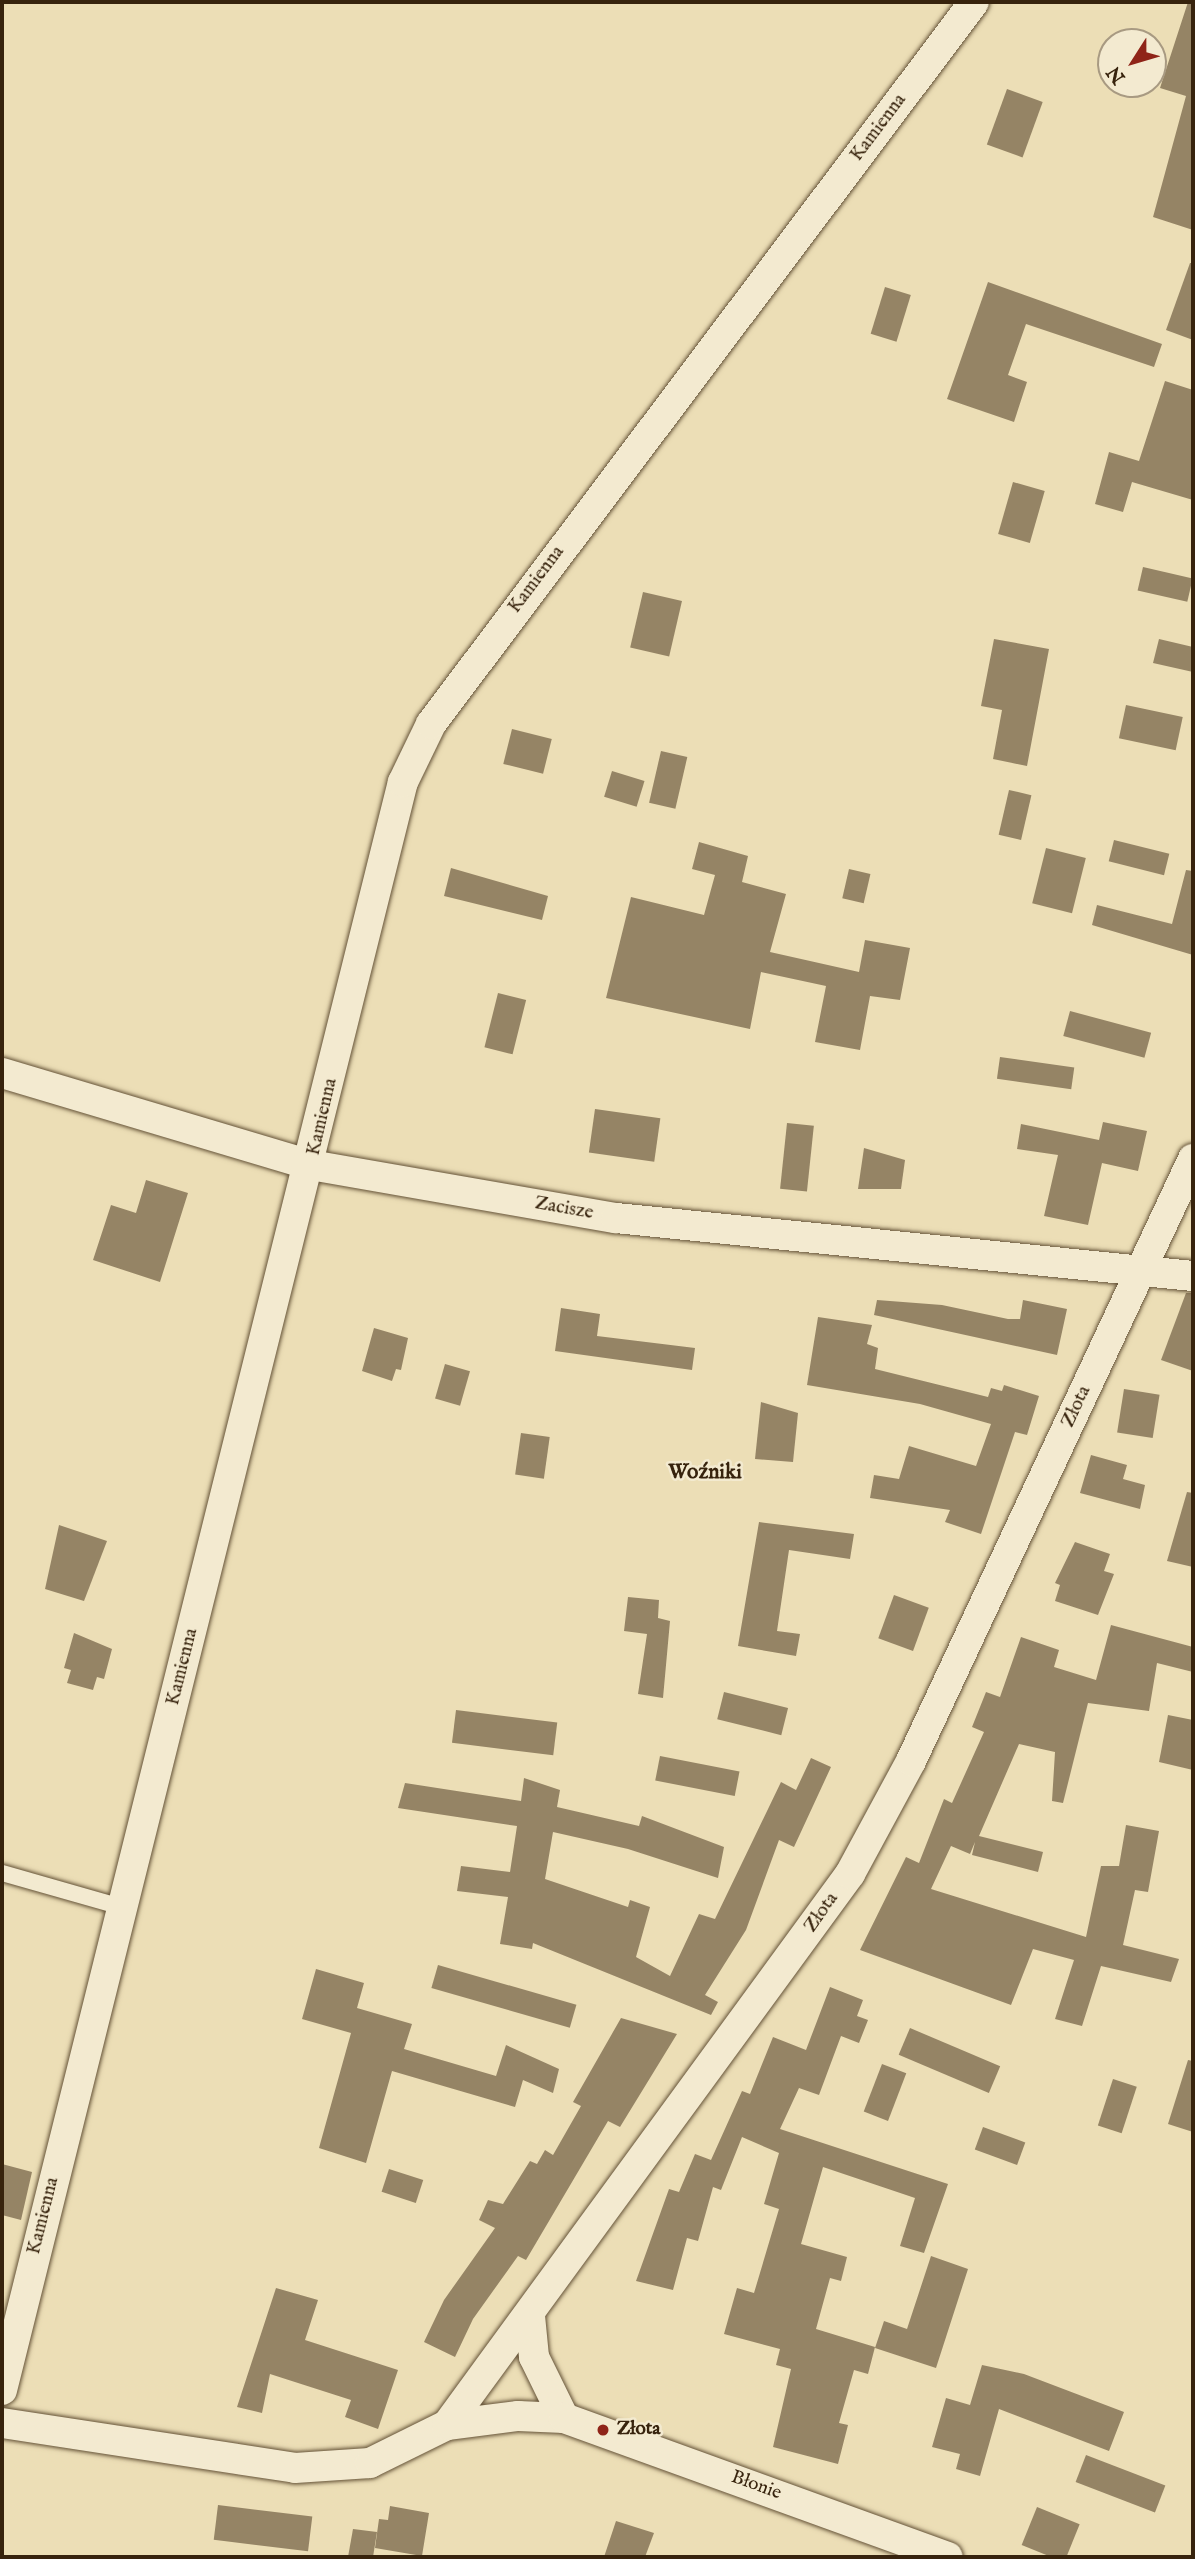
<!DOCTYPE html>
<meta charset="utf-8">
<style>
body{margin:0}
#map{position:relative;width:1195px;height:2559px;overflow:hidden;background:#ecdeb6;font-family:"IM FELL English",serif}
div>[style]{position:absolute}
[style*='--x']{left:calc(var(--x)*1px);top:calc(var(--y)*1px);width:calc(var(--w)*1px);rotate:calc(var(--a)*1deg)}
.building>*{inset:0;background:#958465;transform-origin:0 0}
.roads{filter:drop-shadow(0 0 2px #645237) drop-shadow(0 0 2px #645237)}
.service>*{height:16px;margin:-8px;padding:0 8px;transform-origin:8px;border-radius:8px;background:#f3ead0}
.minor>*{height:30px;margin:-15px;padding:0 15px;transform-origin:15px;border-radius:15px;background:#f3ead0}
.dots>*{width:19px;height:19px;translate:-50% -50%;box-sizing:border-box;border:4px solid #f3ead0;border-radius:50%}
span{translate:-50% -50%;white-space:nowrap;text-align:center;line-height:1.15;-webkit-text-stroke:5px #f3ead0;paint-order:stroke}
.street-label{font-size:19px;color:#37230d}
.poi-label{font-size:19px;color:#37230d;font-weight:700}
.left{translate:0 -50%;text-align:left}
.neighbourhood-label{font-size:21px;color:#37230d;font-weight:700}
.frame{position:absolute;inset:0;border:4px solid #37230d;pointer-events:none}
.north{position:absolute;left:1097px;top:28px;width:70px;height:70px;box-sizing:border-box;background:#f3ead0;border:2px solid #a89a82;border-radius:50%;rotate:233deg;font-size:19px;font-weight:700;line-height:28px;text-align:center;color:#37230d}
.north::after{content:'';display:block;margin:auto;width:24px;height:32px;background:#8f2418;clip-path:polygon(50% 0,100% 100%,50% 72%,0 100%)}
</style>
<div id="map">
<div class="building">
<i style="clip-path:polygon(1188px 2px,1193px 2px,1193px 230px,1153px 217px,1186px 96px,1160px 88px)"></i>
<i style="left:1007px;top:89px;width:38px;height:59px;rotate:20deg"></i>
<i style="clip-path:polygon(1190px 263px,1193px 263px,1193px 340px,1166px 330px)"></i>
<i style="clip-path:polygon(988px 282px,1162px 344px,1154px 367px,1026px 324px,1008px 375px,1027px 382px,1014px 422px,947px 399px)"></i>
<i style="left:885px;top:287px;width:27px;height:49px;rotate:17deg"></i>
<i style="clip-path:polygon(1165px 381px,1193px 390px,1193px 500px,1132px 482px,1123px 512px,1095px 504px,1109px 452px,1139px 461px)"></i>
<i style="left:1013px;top:482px;width:33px;height:54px;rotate:16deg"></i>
<i style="left:1143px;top:567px;width:51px;height:24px;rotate:13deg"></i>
<i style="left:643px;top:592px;width:40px;height:57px;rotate:13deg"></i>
<i style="clip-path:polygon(994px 639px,1049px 649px,1027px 766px,993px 759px,1002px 710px,981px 706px)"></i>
<i style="clip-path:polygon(1159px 639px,1193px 647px,1193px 672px,1153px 663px)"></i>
<i style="left:1126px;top:705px;width:58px;height:34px;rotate:12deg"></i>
<i style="left:512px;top:729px;width:41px;height:36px;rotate:14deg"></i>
<i style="left:661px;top:751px;width:27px;height:53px;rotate:13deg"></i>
<i style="left:612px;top:771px;width:34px;height:27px;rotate:17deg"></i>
<i style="left:1009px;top:790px;width:23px;height:46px;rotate:13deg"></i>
<i style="left:1114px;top:840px;width:57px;height:22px;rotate:14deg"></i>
<i style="clip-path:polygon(699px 842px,748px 856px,742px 882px,786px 894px,770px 952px,859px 972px,865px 940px,910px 948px,900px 1000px,870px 996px,860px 1050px,815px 1042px,826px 986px,761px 972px,750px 1029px,606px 998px,631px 897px,704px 915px,715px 875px,692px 869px)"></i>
<i style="left:1046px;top:848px;width:41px;height:57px;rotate:14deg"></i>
<i style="clip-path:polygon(451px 868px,548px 896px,542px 920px,444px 896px)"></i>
<i style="left:849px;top:869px;width:22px;height:30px;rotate:13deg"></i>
<i style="clip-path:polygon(1186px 870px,1193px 871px,1193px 955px,1092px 925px,1097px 905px,1172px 924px)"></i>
<i style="left:498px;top:993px;width:29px;height:56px;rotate:14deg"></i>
<i style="left:1070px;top:1011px;width:84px;height:26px;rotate:15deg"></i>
<i style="left:1000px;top:1057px;width:75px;height:22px;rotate:8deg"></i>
<i style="left:595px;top:1109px;width:66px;height:44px;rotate:8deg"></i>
<i style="clip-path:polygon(1103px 1122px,1147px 1131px,1138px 1171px,1102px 1163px,1088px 1225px,1044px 1216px,1058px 1155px,1017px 1149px,1021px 1124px,1099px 1140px)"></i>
<i style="left:787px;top:1123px;width:27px;height:66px;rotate:6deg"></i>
<i style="clip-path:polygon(864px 1148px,905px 1160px,901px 1189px,858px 1189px)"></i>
<i style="clip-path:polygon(146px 1180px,188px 1193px,160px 1282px,93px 1260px,111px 1205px,136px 1213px)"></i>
<i style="clip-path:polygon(1186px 1293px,1193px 1293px,1193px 1371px,1161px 1360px)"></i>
<i style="clip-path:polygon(877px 1300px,942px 1305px,1008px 1319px,1020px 1319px,1023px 1300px,1067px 1309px,1057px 1355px,874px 1315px)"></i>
<i style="clip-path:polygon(561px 1308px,600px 1314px,597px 1336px,695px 1348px,692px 1370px,555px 1351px)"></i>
<i style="clip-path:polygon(818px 1317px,872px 1325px,867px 1344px,878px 1348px,875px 1369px,988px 1397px,991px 1388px,1002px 1391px,1004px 1385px,1039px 1396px,1027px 1435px,1015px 1432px,981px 1534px,945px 1522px,950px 1510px,870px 1498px,874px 1475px,899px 1479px,909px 1446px,976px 1466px,991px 1424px,920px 1404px,807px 1385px)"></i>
<i style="clip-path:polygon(374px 1328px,408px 1338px,401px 1370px,396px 1369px,392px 1381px,362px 1371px)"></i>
<i style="left:445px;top:1364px;width:26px;height:36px;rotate:16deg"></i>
<i style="left:1124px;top:1389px;width:36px;height:44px;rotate:9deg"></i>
<i style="clip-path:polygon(761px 1402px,798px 1413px,793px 1462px,755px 1459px)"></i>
<i style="left:521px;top:1433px;width:29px;height:42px;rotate:8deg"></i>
<i style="clip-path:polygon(1091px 1455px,1127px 1465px,1123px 1479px,1145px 1485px,1140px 1509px,1080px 1493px)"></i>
<i style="clip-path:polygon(1187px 1492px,1193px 1493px,1193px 1567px,1167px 1561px)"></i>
<i style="clip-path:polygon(759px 1522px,854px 1534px,850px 1559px,789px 1550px,777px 1631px,800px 1634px,796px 1656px,738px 1646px)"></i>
<i style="clip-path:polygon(59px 1525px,107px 1541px,84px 1601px,45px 1589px)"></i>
<i style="clip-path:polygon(1075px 1542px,1110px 1554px,1104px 1571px,1114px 1574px,1098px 1615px,1055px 1601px,1060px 1585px,1055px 1583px)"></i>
<i style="left:894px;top:1595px;width:37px;height:46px;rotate:20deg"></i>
<i style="clip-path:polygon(628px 1597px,659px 1600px,658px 1618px,670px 1621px,663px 1698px,638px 1694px,647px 1634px,624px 1631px)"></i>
<i style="clip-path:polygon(1111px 1625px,1193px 1647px,1193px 1672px,1157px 1663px,1149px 1711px,1088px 1703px,1063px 1803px,1052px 1801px,1055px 1752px,1019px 1744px,979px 1836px,1043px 1852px,1038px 1872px,972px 1855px,975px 1842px,970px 1854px,951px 1846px,931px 1889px,1086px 1937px,1101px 1866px,1119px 1866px,1126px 1825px,1159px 1831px,1148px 1892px,1135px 1890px,1123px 1945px,1179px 1959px,1171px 1982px,1101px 1966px,1082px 2026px,1055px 2019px,1074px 1960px,1033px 1949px,1011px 2005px,860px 1950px,906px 1857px,919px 1863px,944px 1799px,952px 1803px,984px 1732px,972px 1727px,986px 1692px,1000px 1697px,1021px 1637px,1059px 1650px,1054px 1667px,1096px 1680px)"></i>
<i style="clip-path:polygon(74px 1633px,112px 1649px,104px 1679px,97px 1677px,93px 1690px,67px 1683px,71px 1670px,64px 1668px)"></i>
<i style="left:724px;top:1692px;width:66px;height:28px;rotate:14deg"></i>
<i style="left:456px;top:1710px;width:102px;height:33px;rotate:7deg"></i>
<i style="clip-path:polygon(1168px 1715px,1193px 1720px,1193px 1770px,1159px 1762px)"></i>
<i style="left:660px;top:1756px;width:81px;height:25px;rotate:11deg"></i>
<i style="clip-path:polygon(811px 1758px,831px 1767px,794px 1847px,779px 1840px,746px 1930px,705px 1995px,718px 2002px,711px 2015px,533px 1943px,532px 1949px,500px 1944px,508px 1897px,457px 1891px,461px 1866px,510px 1872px,517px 1826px,398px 1808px,405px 1783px,521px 1801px,524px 1778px,560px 1790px,557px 1807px,639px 1826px,642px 1816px,724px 1847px,718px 1878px,628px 1849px,553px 1832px,545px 1879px,628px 1907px,630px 1900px,650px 1907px,636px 1957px,670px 1976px,699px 1914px,715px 1919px,781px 1782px,796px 1790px)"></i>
<i style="left:438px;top:1965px;width:144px;height:24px;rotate:16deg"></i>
<i style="clip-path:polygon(316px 1969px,364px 1983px,357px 2008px,412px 2024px,404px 2049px,496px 2076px,506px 2045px,559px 2069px,553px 2093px,523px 2080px,515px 2107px,392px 2071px,366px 2163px,319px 2148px,351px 2033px,302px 2019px)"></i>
<i style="clip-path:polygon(830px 1987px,863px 2000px,857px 2016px,868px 2020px,859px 2043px,841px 2036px,819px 2095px,799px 2088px,780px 2129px,948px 2184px,924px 2253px,900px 2246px,915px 2198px,823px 2167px,801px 2244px,847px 2257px,841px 2281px,830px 2278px,816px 2329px,875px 2347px,868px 2374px,854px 2370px,839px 2423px,848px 2425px,838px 2464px,773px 2447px,791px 2369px,776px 2365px,780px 2349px,724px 2334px,737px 2288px,754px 2293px,779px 2209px,764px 2204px,779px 2153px,742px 2137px,721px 2190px,713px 2187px,698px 2241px,687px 2238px,673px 2290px,636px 2281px,669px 2189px,679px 2192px,695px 2154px,711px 2160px,742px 2091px,750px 2094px,773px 2037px,806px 2050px)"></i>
<i style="clip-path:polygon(621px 2018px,677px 2034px,620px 2127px,608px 2121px,526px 2260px,518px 2256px,473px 2319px,455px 2357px,424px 2342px,444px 2300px,495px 2228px,479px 2220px,488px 2200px,503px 2204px,530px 2161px,537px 2164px,545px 2150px,553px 2155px,581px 2106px,573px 2102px)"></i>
<i style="left:910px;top:2028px;width:98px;height:29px;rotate:23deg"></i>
<i style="clip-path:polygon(1188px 2060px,1193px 2061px,1193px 2132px,1168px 2124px)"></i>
<i style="left:882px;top:2064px;width:26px;height:51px;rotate:21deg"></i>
<i style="left:1113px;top:2079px;width:25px;height:49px;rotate:18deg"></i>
<i style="left:983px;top:2127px;width:45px;height:24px;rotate:20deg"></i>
<i style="clip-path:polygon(2px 2164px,32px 2172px,21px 2220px,2px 2215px)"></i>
<i style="left:389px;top:2169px;width:36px;height:24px;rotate:18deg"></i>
<i style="clip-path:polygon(931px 2256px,968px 2269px,936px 2368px,875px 2348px,884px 2321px,907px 2329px)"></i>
<i style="clip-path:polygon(276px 2288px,318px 2300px,305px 2340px,398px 2370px,378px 2429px,345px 2417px,351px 2400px,270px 2374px,262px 2413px,237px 2407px)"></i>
<i style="clip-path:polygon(982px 2365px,1024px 2374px,1124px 2412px,1109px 2451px,999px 2409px,980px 2476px,956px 2469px,960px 2454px,932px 2447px,946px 2398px,970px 2405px)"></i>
<i style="left:1086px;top:2455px;width:85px;height:29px;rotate:21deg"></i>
<i style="left:218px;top:2505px;width:95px;height:35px;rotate:7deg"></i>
<i style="clip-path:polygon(390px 2506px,429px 2513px,422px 2556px,375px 2548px,379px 2519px,388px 2520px)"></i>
<i style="left:1037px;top:2507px;width:46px;height:41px;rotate:22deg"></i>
<i style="clip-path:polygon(616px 2521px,654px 2533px,645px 2557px,604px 2557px)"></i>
<i style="clip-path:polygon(353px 2529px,377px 2532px,373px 2557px,348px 2557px)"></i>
</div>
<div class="roads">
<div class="service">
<i style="--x:2;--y:1873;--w:124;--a:15.9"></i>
</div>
<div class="minor">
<i style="--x:2;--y:1073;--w:322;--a:16.6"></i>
<i style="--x:311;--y:1165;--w:310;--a:9.9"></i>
<i style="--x:616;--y:1218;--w:580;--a:5.74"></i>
<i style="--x:530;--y:2316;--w:41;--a:84.4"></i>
<i style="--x:534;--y:2357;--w:68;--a:63.8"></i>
<i style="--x:2;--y:2390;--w:1657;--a:-76"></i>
<i style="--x:403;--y:782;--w:64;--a:-64.2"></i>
<i style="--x:431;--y:724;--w:903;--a:-53.05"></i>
<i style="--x:2;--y:2423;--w:296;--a:8.7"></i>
<i style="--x:295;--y:2468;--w:75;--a:-3.8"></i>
<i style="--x:370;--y:2463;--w:86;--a:-26.3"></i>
<i style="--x:447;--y:2425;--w:683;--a:-53.82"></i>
<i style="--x:850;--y:1874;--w:128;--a:-61.6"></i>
<i style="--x:911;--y:1761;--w:665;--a:-64.9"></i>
<i style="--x:447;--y:2425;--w:72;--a:-7.2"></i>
<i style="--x:518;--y:2416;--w:46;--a:2.5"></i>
<i style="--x:564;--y:2418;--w:408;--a:19.9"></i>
</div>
</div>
<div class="dots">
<i style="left:603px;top:2430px;background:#8f2418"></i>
</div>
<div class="street-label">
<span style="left:879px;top:128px;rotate:-53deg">Kamienna</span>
<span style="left:537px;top:580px;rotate:-53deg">Kamienna</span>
<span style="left:323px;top:1117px;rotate:-77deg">Kamienna</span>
<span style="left:564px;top:1209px;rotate:10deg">Zacisze</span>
<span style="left:1077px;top:1407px;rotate:-65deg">Złota</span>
<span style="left:183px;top:1667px;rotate:-76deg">Kamienna</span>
<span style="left:822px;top:1913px;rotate:-55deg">Złota</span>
<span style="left:44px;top:2216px;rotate:-76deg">Kamienna</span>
<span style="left:756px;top:2486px;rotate:20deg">Błonie</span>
</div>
<div class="poi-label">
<span class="left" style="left:617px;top:2430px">Złota</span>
</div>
<div class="neighbourhood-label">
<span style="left:705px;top:1473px">Woźniki</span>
</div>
<div class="frame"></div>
<div class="north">N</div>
</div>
